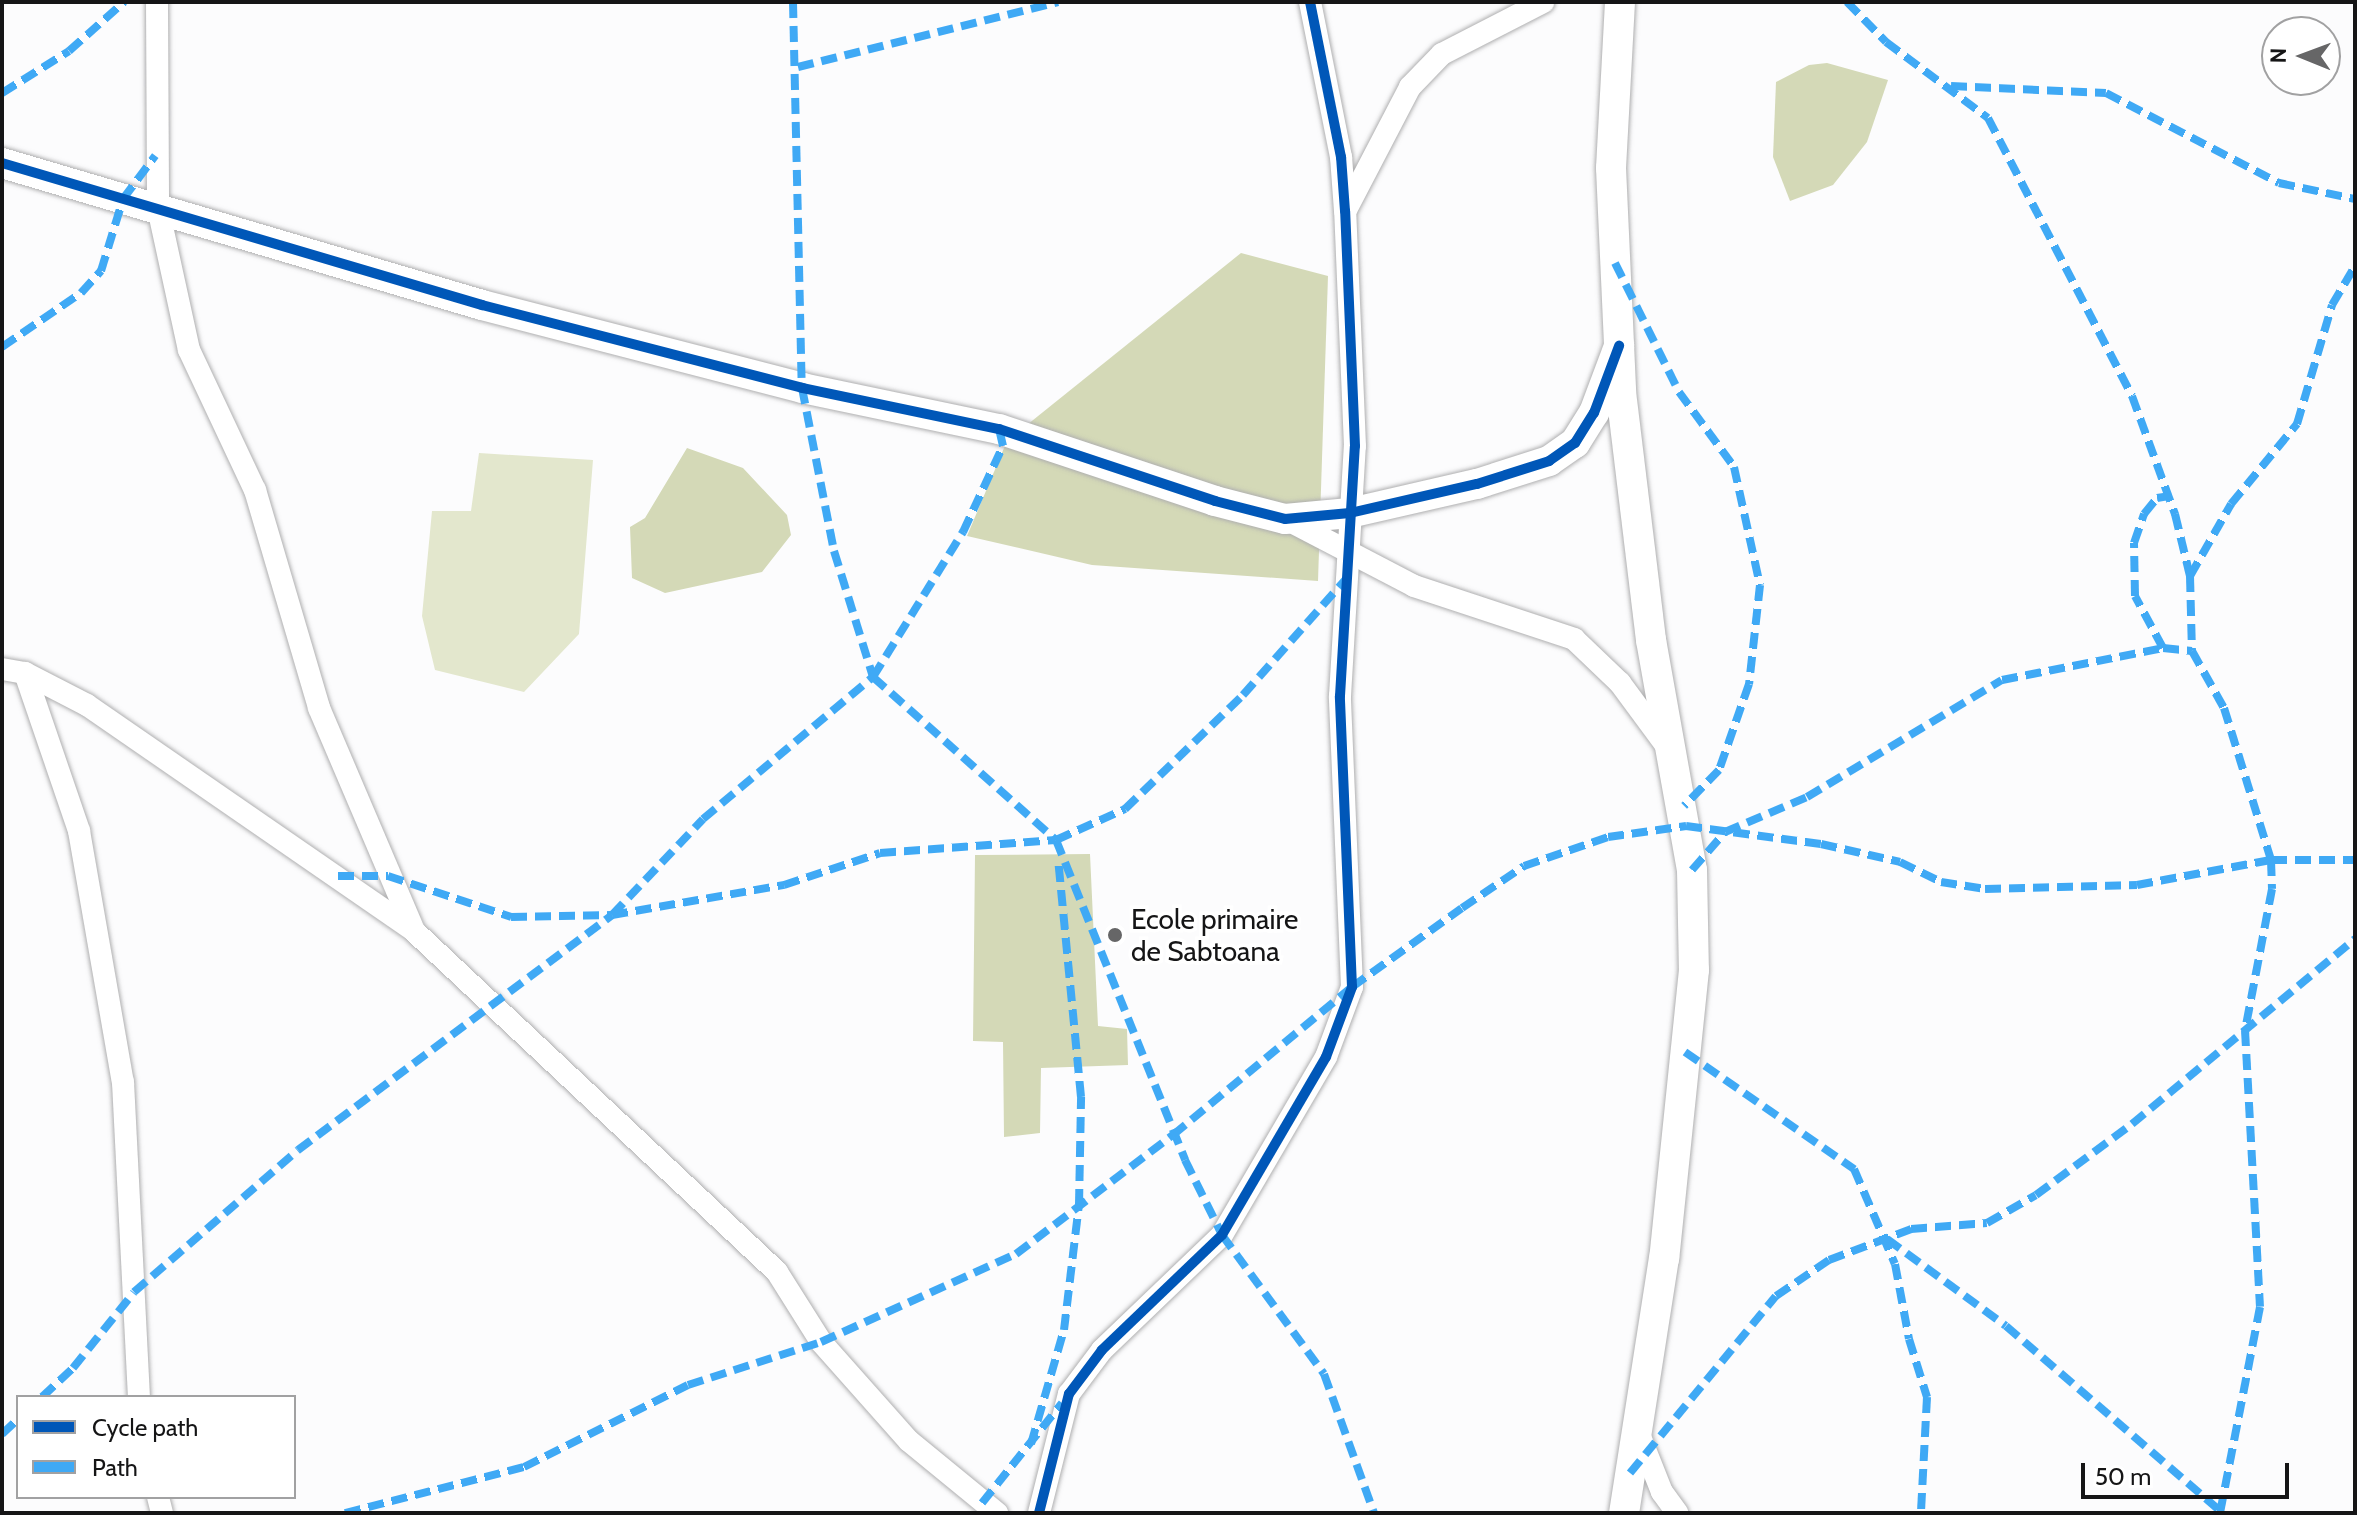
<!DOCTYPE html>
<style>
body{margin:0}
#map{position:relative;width:2357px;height:1515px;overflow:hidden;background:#fcfcfd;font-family:Cabin,sans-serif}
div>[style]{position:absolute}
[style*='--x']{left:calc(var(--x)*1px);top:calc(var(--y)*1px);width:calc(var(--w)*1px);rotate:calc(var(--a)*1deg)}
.green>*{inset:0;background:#e3e7cd}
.forest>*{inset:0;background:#d4d9b7}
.roads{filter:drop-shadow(0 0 2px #afafb0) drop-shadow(0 0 2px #afafb0)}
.street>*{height:22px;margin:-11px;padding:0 11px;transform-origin:11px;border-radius:11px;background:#fff}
.secondary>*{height:30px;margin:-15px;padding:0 15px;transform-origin:15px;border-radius:15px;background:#fff}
.quiet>*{height:8px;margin-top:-4px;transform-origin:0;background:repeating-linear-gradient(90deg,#3fa9f5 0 16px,transparent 0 24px)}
.cycleway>*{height:10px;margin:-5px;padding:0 5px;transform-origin:5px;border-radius:5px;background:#0057b8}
.dots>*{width:22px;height:22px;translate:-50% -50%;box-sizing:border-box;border:4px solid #fff;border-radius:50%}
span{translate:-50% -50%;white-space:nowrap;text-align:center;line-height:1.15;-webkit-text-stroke:7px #fff;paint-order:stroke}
.poi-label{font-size:28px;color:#151516}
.left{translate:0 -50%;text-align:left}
.frame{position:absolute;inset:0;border:4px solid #151516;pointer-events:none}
.legend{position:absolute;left:16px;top:1395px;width:280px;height:104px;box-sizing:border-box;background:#fff;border:2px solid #a1a1a2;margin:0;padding:10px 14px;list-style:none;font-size:24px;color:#151516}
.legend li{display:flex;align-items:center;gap:16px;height:40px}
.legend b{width:40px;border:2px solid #a1a1a2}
.north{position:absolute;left:2261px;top:16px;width:80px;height:80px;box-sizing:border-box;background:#fff;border:2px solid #a1a1a2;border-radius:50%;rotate:271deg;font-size:22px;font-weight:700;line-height:32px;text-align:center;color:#151516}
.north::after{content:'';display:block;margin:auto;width:28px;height:36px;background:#666667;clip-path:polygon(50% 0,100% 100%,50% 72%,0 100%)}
.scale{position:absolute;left:2081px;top:1463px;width:208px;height:36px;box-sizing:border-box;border:4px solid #151516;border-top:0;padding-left:10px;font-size:24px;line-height:28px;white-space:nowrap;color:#151516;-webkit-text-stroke:6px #fff;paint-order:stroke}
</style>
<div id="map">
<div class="green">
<i style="clip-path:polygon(479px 453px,593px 460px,579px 634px,524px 692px,435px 670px,422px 616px,432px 511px,471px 511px)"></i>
</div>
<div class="forest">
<i style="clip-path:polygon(1827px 63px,1888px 80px,1867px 142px,1833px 185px,1790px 201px,1773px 157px,1776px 82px,1809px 65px)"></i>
<i style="clip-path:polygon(1241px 253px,1328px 276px,1318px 581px,1092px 565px,967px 536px,1007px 441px)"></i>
<i style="clip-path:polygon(687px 448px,743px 468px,787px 515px,791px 535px,762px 572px,665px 593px,632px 578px,630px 527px,645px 518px)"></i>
<i style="clip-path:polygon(1090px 854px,1098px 1026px,1127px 1029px,1128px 1065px,1041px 1068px,1040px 1133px,1004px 1137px,1003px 1042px,973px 1041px,975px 855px)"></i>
</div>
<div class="roads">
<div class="street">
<i style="--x:157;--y:2;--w:206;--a:89.7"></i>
<i style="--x:158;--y:208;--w:145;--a:77.7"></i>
<i style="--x:189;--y:350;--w:155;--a:64.8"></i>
<i style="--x:255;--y:490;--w:227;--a:73.6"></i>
<i style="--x:319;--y:708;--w:237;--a:66.9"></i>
<i style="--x:1346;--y:210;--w:139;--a:-62.5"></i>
<i style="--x:1410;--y:87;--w:46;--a:-45.9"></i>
<i style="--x:1442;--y:54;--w:114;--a:-27.2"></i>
<i style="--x:1286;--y:519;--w:144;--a:27.6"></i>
<i style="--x:1414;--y:586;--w:169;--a:18.3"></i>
<i style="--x:1574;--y:639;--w:64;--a:43.7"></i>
<i style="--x:1620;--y:683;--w:76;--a:53.6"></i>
<i style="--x:2;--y:669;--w:23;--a:10"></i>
<i style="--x:25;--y:673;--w:70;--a:27.3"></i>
<i style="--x:87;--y:705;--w:397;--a:34.6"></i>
<i style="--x:414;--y:931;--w:498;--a:43.2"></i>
<i style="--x:777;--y:1272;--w:83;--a:57.8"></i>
<i style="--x:821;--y:1342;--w:132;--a:48.4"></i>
<i style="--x:909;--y:1441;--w:114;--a:39.3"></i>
<i style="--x:25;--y:673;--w:167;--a:71.1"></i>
<i style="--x:79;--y:831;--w:255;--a:80.1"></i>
<i style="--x:123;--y:1082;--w:315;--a:87.1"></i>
<i style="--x:1637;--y:1429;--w:68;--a:68.4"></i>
<i style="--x:1662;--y:1492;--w:26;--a:54"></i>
<i style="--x:158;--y:1497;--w:16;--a:76"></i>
<i style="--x:1039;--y:1513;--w:123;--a:-75.9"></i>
<i style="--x:1069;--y:1394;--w:55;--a:-53.1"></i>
<i style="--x:1102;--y:1350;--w:166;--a:-43.8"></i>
<i style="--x:1222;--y:1235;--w:206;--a:-59.7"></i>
<i style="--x:1326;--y:1057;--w:75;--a:-69.6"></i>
<i style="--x:1352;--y:987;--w:291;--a:-92.4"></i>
<i style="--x:1340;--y:696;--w:250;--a:-86.6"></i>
<i style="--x:1355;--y:446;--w:235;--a:-92.4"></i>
<i style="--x:1345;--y:211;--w:54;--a:-94.2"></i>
<i style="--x:1341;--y:157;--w:158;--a:-101.3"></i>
</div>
<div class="secondary">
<i style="--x:1620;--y:2;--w:166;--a:93.1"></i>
<i style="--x:1611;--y:168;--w:224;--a:87.4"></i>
<i style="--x:1621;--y:392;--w:250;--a:83.1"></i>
<i style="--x:1651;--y:640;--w:234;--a:79.9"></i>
<i style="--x:1692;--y:870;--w:100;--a:88.9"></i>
<i style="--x:1694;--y:970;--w:290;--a:95.9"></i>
<i style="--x:1664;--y:1258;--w:258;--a:98.9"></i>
<i style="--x:2;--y:163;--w:501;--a:16.48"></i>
<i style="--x:482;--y:305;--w:331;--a:14.5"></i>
<i style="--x:802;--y:388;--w:201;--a:11.8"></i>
<i style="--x:999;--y:429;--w:228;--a:18.4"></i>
<i style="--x:1215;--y:501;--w:72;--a:14.4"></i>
<i style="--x:1285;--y:519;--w:65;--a:-5.3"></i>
<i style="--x:1350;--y:513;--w:130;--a:-12.9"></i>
<i style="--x:1477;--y:484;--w:76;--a:-17.7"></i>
<i style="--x:1549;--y:461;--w:32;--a:-35"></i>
<i style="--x:1575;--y:443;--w:36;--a:-58"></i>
<i style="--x:1594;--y:413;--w:72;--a:-69.5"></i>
</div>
</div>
<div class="quiet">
<i style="--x:793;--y:2;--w:386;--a:88.7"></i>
<i style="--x:802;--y:388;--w:166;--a:78.9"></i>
<i style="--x:834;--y:551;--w:132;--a:72.8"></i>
<i style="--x:873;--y:677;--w:245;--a:41.7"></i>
<i style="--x:1056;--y:840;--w:345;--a:68"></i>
<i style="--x:1185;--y:1160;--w:84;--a:63.7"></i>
<i style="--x:1222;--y:1235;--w:172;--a:53.7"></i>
<i style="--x:1324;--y:1374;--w:148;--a:70.2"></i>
<i style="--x:1847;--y:2;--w:56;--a:45.7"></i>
<i style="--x:1886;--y:42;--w:127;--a:36.7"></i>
<i style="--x:1988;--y:118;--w:313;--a:62.6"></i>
<i style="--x:2132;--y:396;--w:126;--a:70"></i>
<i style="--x:2175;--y:514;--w:64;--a:76.4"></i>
<i style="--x:2190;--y:576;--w:75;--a:88.5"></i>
<i style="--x:2192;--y:651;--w:65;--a:60.7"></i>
<i style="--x:2224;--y:708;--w:159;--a:72.8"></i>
<i style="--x:2271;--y:860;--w:29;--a:88"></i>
<i style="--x:2272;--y:889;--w:144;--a:100.8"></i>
<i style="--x:2245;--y:1030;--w:277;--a:86.9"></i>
<i style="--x:2260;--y:1307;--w:210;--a:101"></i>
<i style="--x:798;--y:67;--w:268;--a:-14"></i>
<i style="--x:1951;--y:86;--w:155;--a:2.6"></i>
<i style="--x:2106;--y:93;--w:195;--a:27.5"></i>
<i style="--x:2279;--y:183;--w:78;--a:11.9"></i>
<i style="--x:2;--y:93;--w:79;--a:-32.1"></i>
<i style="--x:69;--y:51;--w:74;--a:-41.7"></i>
<i style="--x:1615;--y:263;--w:144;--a:63.6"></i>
<i style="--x:1679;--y:392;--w:93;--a:53.7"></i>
<i style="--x:1734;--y:467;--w:121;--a:77.6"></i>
<i style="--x:1760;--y:585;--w:100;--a:96.3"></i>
<i style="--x:1749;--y:684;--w:91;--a:109.2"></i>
<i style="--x:1719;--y:770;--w:50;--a:134.2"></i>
<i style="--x:2;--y:347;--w:96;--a:-34.4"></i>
<i style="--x:81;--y:293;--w:30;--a:-48"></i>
<i style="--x:101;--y:271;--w:75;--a:-73"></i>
<i style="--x:123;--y:199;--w:54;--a:-53.3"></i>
<i style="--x:2190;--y:576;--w:83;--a:-60.3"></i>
<i style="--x:2231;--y:504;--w:104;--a:-50.5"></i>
<i style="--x:2297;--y:424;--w:124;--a:-73.6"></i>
<i style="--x:2332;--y:305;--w:45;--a:-59.5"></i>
<i style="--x:2163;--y:648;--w:59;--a:-118.3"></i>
<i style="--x:2135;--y:596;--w:53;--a:-91.1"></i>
<i style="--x:2134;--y:543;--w:31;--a:-71"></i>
<i style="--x:2144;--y:514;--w:21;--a:-51"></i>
<i style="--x:2157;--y:498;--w:12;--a:-9"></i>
<i style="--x:1692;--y:870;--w:50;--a:-49"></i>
<i style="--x:1725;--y:832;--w:89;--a:-23.1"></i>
<i style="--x:1807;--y:797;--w:227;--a:-31"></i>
<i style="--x:2002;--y:680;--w:164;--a:-11.2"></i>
<i style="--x:2163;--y:648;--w:29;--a:6"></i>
<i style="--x:338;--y:876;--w:50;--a:0"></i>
<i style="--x:388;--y:876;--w:130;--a:18.4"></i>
<i style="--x:511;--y:917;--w:101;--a:-1.1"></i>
<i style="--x:612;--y:915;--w:175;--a:-9.9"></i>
<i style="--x:784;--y:885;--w:101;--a:-18.4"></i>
<i style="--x:880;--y:853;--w:176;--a:-4.2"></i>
<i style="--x:1056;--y:840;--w:76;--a:-24.2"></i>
<i style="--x:1125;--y:809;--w:164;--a:-44"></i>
<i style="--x:1243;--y:695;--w:155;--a:-48.4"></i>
<i style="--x:1685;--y:1052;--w:206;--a:34.7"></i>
<i style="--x:1854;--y:1169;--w:103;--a:66.7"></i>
<i style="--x:1895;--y:1264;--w:76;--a:79.4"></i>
<i style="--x:1909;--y:1339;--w:61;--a:72.8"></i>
<i style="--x:1927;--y:1397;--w:116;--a:93"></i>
<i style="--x:1887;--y:1239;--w:147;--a:36.2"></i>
<i style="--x:2006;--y:1326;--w:283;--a:40.8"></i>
<i style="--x:42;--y:1397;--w:42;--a:-43.1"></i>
<i style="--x:73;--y:1368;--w:97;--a:-51.2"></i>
<i style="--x:134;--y:1292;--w:217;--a:-40.9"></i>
<i style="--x:298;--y:1150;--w:392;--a:-36.8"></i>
<i style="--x:612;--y:915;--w:132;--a:-46.5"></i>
<i style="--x:703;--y:819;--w:222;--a:-39.9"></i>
<i style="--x:873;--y:677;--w:171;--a:-58.2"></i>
<i style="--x:963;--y:532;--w:95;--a:-65.1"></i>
<i style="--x:1003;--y:446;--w:17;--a:-103"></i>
<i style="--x:2;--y:1434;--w:22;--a:-43"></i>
<i style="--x:1031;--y:1444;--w:119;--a:-73.9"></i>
<i style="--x:1064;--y:1330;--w:126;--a:-83.2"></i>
<i style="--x:1079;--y:1205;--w:108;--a:-88.9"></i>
<i style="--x:1081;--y:1097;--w:239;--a:-95.5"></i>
<i style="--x:1630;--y:1473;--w:229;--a:-50.5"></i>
<i style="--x:1776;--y:1296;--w:64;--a:-34.2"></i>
<i style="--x:1829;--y:1260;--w:88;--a:-20.7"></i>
<i style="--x:1911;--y:1229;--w:76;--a:-4.5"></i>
<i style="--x:1987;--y:1223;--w:56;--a:-29.7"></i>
<i style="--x:2036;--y:1195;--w:119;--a:-36.5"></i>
<i style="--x:2132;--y:1124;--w:290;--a:-39.7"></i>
<i style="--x:982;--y:1503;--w:128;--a:-51.3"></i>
<i style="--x:345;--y:1513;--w:185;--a:-14.4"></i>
<i style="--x:524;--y:1467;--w:183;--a:-26.6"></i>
<i style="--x:688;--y:1385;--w:140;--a:-17.9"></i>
<i style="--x:821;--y:1342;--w:214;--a:-24.3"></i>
<i style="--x:1016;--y:1254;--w:197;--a:-37.2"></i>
<i style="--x:1173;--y:1135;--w:232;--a:-39.6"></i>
<i style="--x:1352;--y:987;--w:135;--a:-35.7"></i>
<i style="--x:1462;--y:908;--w:75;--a:-34.1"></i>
<i style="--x:1524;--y:866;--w:89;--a:-19"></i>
<i style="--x:1608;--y:837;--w:79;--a:-8"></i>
<i style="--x:1686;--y:826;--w:136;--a:7.6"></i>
<i style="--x:1821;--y:844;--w:81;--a:12.8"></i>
<i style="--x:1900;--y:862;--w:46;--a:26"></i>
<i style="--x:1941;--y:882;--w:45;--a:9"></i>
<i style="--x:1985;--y:889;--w:152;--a:-1.5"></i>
<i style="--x:2137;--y:885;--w:136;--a:-10.6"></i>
<i style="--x:2271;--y:860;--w:84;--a:0"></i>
</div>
<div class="cycleway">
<i style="--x:2;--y:163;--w:501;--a:16.48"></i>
<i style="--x:482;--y:305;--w:331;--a:14.5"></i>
<i style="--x:802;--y:388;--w:201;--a:11.8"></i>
<i style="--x:999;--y:429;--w:228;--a:18.4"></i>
<i style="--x:1215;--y:501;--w:72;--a:14.4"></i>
<i style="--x:1285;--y:519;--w:65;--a:-5.3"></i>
<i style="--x:1350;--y:513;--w:130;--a:-12.9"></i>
<i style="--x:1477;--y:484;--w:76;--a:-17.7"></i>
<i style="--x:1549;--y:461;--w:32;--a:-35"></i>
<i style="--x:1575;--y:443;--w:36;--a:-58"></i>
<i style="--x:1594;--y:413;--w:72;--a:-69.5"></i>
<i style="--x:1039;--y:1513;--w:123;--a:-75.9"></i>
<i style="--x:1069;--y:1394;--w:55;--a:-53.1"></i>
<i style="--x:1102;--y:1350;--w:166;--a:-43.8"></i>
<i style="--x:1222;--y:1235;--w:206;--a:-59.7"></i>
<i style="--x:1326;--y:1057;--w:75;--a:-69.6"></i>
<i style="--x:1352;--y:987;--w:291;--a:-92.4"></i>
<i style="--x:1340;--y:696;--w:250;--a:-86.6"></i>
<i style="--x:1355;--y:446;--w:235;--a:-92.4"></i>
<i style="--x:1345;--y:211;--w:54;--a:-94.2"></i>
<i style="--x:1341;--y:157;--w:158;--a:-101.3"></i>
</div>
<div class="dots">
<i style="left:1115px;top:935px;background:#666667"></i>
</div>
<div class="poi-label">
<span class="left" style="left:1131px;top:935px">Ecole primaire<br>de Sabtoana</span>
</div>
<div class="frame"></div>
<ul class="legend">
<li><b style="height:10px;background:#0057b8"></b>Cycle path</li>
<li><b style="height:10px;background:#3fa9f5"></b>Path</li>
</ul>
<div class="north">N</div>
<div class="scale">50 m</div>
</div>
